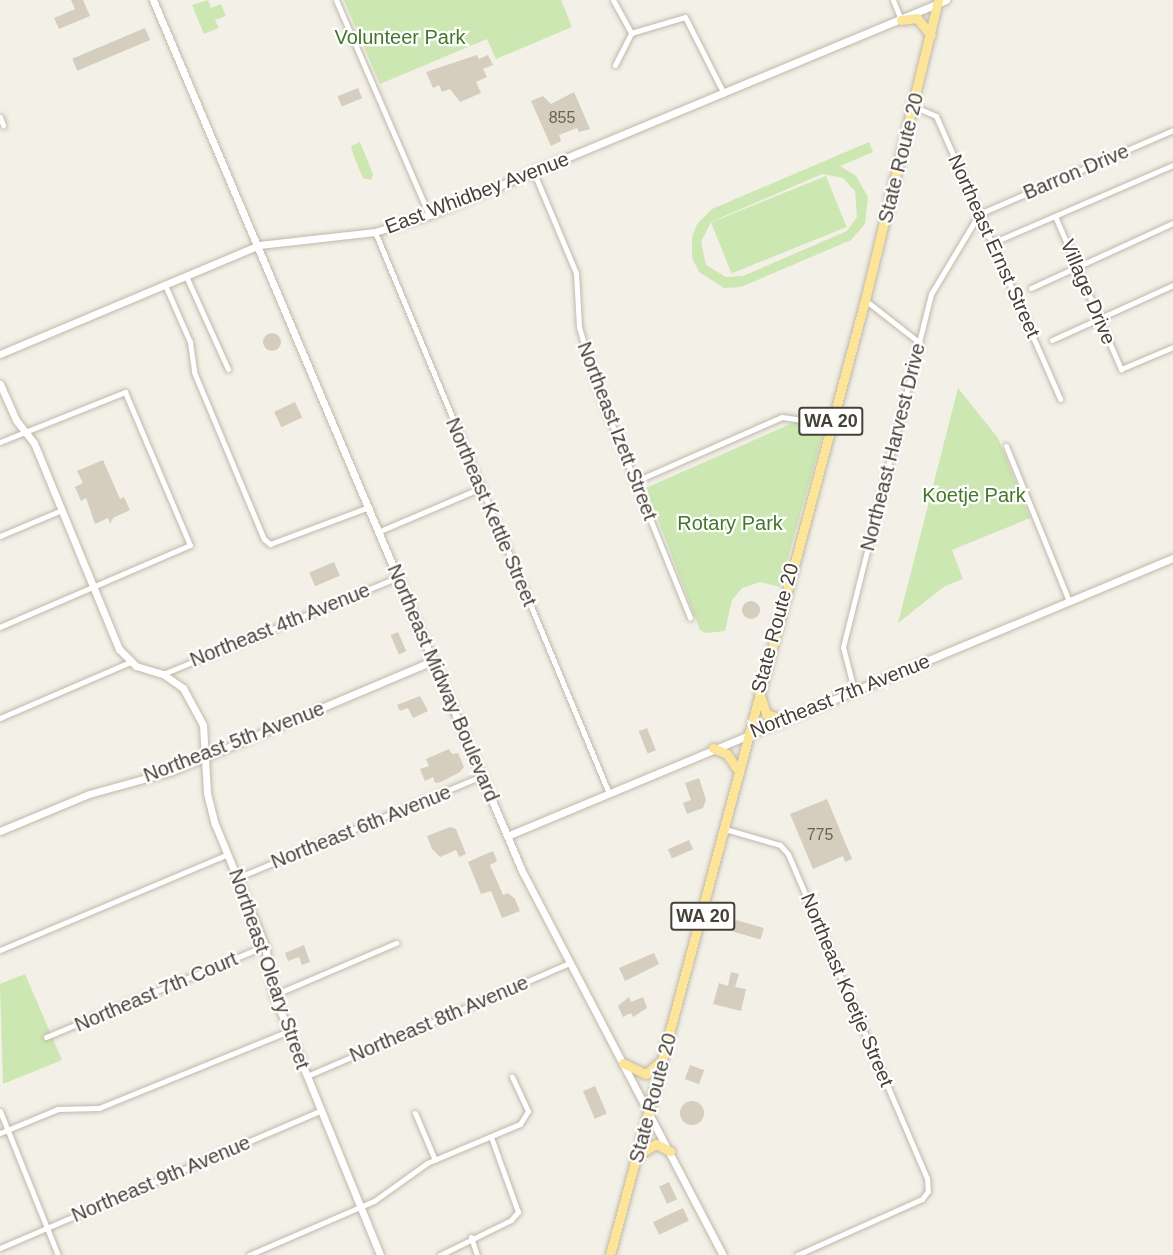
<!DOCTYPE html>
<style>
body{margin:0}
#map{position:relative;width:1173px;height:1255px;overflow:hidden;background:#f3f0e7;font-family:Helvetica,sans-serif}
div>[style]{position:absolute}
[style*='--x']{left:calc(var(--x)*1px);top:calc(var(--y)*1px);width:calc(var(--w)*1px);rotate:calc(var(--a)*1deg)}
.green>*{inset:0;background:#cce7b1;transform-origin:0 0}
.building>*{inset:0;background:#d5cdbd;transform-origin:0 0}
.round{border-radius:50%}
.roads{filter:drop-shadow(0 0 2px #bfb9aa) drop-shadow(0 0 2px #bfb9aa)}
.minor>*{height:5px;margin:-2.5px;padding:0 2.5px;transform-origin:2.5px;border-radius:2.5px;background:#fff}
.tertiary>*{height:7px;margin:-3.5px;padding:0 3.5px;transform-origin:3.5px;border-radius:3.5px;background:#fff}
.primary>*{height:9px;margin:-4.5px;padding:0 4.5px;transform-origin:4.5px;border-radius:4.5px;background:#fce598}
span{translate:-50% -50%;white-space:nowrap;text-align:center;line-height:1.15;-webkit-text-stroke:4.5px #fff;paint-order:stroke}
.number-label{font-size:16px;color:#6a6458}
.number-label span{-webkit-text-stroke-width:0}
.shield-label span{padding:2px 4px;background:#fff;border:2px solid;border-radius:4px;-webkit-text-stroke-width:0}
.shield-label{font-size:18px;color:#464136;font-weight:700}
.park-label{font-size:20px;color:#44772b}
.street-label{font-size:20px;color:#464136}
</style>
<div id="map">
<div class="green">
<i style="clip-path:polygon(208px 0,211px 8px,221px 4px,226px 16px,215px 20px,219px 28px,204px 34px,192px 5px)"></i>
<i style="clip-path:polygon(344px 0,561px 0,572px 27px,496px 59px,487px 39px,380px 84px)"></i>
<i style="clip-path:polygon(360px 142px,373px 174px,371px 180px,363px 178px,354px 157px,351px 146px)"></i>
<i style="clip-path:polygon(evenodd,869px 142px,873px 152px,840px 166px,856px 176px,868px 197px,865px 224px,851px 240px,741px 287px,724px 288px,699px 272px,692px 258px,692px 237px,697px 224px,712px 209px,869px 142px,822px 174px,843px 178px,855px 191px,857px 217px,847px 231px,743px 276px,726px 277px,706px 265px,701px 242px,711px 222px,822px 174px)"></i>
<i style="left:826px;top:176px;width:55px;height:124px;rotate:68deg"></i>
<i style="clip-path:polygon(958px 388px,998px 438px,1030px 518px,952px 550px,963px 579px,945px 586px,898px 623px)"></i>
<i style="clip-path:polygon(795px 422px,816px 424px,823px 433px,780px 587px,760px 582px,742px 588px,732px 600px,725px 631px,706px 633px,700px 630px,646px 488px)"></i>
<i style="clip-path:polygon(25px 974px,62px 1060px,3px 1084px,0 984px)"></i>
</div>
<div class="building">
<i style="clip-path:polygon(71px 0,83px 0,90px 16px,59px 29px,54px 18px,75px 9px)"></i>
<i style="left:145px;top:28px;width:13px;height:79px;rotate:67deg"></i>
<i style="clip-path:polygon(477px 55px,479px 59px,488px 55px,493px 65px,483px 69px,487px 77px,476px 82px,481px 93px,460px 102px,450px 89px,442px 92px,439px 85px,433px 88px,426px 72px)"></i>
<i style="left:358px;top:88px;width:11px;height:22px;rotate:68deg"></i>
<i style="clip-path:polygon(574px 92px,590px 129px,579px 132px,577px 128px,559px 135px,561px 141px,551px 146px,531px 101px,543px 96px,551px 104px)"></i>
<i class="round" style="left:263px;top:333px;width:18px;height:18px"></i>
<i style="left:295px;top:402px;width:17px;height:23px;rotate:65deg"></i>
<i style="clip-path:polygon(103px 460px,120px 499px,124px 497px,130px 510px,113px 518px,110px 524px,108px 518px,95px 524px,86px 498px,81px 501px,75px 487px,83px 483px,77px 471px)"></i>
<i style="left:334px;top:562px;width:15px;height:27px;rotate:67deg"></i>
<i class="round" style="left:742px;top:601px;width:18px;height:18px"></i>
<i style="left:398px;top:632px;width:21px;height:8px;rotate:67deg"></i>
<i style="clip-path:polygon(420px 696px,428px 711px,413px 718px,408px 708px,400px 711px,397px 705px)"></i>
<i style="left:647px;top:728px;width:24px;height:9px;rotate:68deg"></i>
<i style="clip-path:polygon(449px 749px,452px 754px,458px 753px,464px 767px,460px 772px,441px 782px,435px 783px,433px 777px,425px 781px,420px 769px,429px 766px,426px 759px)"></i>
<i style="clip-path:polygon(699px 778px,706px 800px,703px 808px,687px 814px,683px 803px,691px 800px,685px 783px)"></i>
<i style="clip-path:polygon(827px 799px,852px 859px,845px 862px,843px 856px,813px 869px,790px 814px)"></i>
<i style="clip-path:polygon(450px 827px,456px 829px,466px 854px,459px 857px,456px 850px,440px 857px,432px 849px,427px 836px)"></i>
<i style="left:689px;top:840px;width:10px;height:23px;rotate:66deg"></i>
<i style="clip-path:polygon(493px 851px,497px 861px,490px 865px,503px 895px,508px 893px,515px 899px,520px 911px,502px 918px,491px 891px,481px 894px,468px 862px)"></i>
<i style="left:736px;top:920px;width:29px;height:12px;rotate:16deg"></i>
<i style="clip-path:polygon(304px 945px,310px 962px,302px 965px,299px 957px,288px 961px,285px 953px)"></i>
<i style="clip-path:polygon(654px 953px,659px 964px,625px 981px,619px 968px)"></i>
<i style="clip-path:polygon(731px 972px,739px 974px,735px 987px,746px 989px,741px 1011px,713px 1004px,719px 983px,728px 986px)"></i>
<i style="clip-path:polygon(629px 997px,631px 1002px,643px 997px,647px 1008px,633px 1017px,631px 1013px,623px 1017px,618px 1006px)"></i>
<i style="left:690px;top:1065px;width:15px;height:15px;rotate:20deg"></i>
<i style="left:595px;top:1086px;width:30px;height:13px;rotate:67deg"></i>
<i class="round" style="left:680px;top:1101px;width:24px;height:24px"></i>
<i style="left:669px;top:1182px;width:19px;height:11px;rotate:65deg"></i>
<i style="left:683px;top:1208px;width:14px;height:33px;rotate:65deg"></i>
</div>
<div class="roads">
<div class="minor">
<i style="--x:336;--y:0;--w:234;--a:66.6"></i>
<i style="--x:613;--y:0;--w:38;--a:61"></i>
<i style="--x:893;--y:0;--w:22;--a:68"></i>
<i style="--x:631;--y:33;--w:56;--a:-16.5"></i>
<i style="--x:685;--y:17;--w:86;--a:63.1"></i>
<i style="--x:615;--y:65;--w:36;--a:-63"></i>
<i style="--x:915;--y:107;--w:23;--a:23"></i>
<i style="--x:936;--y:116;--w:309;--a:66.3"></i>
<i style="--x:0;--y:117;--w:9;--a:69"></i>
<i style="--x:534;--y:173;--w:108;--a:67.2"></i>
<i style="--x:576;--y:273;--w:54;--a:86.8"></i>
<i style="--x:579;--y:327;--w:60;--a:73.7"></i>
<i style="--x:596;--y:385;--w:251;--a:68"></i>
<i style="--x:979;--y:214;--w:211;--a:-23.4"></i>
<i style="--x:1055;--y:216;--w:167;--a:66.7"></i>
<i style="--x:1121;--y:369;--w:56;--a:-22.9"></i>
<i style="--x:375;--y:232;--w:606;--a:67.37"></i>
<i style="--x:992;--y:243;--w:197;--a:-23.3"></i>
<i style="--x:186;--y:276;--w:102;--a:65.7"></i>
<i style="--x:165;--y:285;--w:62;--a:66.3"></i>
<i style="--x:190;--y:342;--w:30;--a:82"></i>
<i style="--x:194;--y:372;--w:181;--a:67.3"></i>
<i style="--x:264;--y:539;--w:8;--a:40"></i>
<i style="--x:270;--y:544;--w:106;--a:-20.5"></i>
<i style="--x:1031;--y:288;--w:156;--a:-24.6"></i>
<i style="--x:865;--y:300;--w:70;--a:38"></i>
<i style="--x:1052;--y:340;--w:133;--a:-24.4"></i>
<i style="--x:0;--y:442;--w:135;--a:-21.8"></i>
<i style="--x:125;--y:392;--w:166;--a:67"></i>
<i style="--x:190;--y:545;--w:207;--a:156.7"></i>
<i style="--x:1006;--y:446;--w:167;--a:67.9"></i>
<i style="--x:636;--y:481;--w:159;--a:-23.7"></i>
<i style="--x:782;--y:417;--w:49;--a:8.1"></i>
<i style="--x:380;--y:531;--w:110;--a:-23.1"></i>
<i style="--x:0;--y:536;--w:67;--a:-22.8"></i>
<i style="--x:163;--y:674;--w:254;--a:-22.4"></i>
<i style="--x:854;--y:690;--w:44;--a:-104.3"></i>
<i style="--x:843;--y:647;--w:364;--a:-76"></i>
<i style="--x:931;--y:294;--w:93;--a:-59"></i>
<i style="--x:0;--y:718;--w:142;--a:-23.3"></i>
<i style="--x:725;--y:829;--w:57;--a:16.2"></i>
<i style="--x:780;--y:845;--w:12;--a:48"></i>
<i style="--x:788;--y:854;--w:353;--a:66.8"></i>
<i style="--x:927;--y:1178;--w:13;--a:86"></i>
<i style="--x:928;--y:1191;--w:10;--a:127"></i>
<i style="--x:922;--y:1199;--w:137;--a:155.9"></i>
<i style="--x:239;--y:877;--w:263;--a:-22.6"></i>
<i style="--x:0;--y:950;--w:247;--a:-22.8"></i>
<i style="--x:274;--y:995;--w:133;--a:-23.1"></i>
<i style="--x:46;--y:1037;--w:237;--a:-22.6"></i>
<i style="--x:307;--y:1076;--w:286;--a:-23.3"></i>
<i style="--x:0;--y:1111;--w:155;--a:68.1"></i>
<i style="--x:415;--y:1113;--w:51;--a:66.9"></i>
<i style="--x:0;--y:1133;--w:63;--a:-22.5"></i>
<i style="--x:58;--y:1109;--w:41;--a:-1.4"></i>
<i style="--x:99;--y:1108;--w:205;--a:-22.1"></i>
<i style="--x:471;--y:1237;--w:19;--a:72"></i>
<i style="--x:0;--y:1248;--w:350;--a:-23.2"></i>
<i style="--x:249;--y:1255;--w:136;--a:-23.4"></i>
<i style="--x:374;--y:1201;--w:65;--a:-35.6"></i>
<i style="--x:427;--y:1163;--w:101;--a:-22.8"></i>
<i style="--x:520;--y:1124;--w:15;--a:-58"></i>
<i style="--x:528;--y:1111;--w:38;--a:-115"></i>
<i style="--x:440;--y:1255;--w:79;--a:-26.2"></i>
<i style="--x:511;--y:1220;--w:11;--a:-49"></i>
<i style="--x:518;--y:1212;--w:80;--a:-109.8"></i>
</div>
<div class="tertiary">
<i style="--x:153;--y:0;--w:946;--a:67.04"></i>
<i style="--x:522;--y:871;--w:433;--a:62.4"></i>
<i style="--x:0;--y:354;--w:281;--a:-22.8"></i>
<i style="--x:259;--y:245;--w:117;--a:-6.4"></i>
<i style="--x:375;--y:232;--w:57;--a:-17.5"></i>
<i style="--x:429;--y:215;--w:560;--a:-22.58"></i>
<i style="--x:0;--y:384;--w:39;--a:66"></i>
<i style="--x:16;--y:420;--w:29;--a:52"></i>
<i style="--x:34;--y:443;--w:223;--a:67.6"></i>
<i style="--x:119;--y:649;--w:24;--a:45"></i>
<i style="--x:136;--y:666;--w:28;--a:17"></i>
<i style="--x:163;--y:674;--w:24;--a:35"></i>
<i style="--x:183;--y:688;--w:42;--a:61.6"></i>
<i style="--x:203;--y:725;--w:68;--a:86.6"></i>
<i style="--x:207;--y:793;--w:32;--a:76"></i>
<i style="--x:215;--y:824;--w:132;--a:67.7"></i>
<i style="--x:265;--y:946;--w:50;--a:79.6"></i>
<i style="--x:274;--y:995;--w:281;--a:67.8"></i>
<i style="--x:0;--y:831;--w:96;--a:-22.6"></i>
<i style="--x:89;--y:794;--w:86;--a:-15.5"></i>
<i style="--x:172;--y:771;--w:283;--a:-22.9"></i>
<i style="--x:507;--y:836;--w:722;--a:-22.66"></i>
</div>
<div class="primary">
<i style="--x:901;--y:20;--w:16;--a:-7"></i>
<i style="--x:917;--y:18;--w:22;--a:51"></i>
<i style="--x:759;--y:692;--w:23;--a:72"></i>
<i style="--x:766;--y:714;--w:19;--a:16"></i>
<i style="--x:713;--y:748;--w:15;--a:23"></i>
<i style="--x:727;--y:754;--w:22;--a:56"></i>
<i style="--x:623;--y:1063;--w:25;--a:26"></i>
<i style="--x:646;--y:1074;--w:21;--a:-41"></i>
<i style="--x:637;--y:1155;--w:22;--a:-30"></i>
<i style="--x:656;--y:1144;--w:16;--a:27"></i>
<i style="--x:610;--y:1255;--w:988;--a:-75.05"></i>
<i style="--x:865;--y:300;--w:309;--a:-76.3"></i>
</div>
</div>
<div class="number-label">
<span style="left:562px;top:118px">855</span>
<span style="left:820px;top:835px">775</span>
</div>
<div class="shield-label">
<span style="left:831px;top:421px">WA 20</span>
<span style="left:703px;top:916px">WA 20</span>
</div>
<div class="park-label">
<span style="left:400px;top:37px">Volunteer Park</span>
<span style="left:974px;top:495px">Koetje Park</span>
<span style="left:730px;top:523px">Rotary Park</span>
</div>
<div class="street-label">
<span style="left:901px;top:158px;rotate:-76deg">State Route 20</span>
<span style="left:1076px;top:172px;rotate:-23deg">Barron Drive</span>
<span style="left:477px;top:193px;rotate:-21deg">East Whidbey Avenue</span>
<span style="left:994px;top:246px;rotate:66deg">Northeast Ernst Street</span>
<span style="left:1088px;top:292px;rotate:67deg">Village Drive</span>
<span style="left:617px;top:431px;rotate:69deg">Northeast Izett Street</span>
<span style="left:893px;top:447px;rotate:-76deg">Northeast Harvest Drive</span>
<span style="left:491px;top:512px;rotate:67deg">Northeast Kettle Street</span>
<span style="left:280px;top:625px;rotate:-22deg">Northeast 4th Avenue</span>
<span style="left:775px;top:628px;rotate:-75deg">State Route 20</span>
<span style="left:443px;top:683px;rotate:67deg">Northeast Midway Boulevard</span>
<span style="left:840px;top:696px;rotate:-22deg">Northeast 7th Avenue</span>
<span style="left:234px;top:742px;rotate:-21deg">Northeast 5th Avenue</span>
<span style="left:361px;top:827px;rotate:-22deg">Northeast 6th Avenue</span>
<span style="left:269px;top:969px;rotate:71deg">Northeast Oleary Street</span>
<span style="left:847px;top:990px;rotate:67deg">Northeast Koetje Street</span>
<span style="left:156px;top:992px;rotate:-23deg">Northeast 7th Court</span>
<span style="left:439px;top:1019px;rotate:-23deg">Northeast 8th Avenue</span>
<span style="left:653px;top:1098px;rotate:-75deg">State Route 20</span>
<span style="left:161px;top:1179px;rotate:-23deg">Northeast 9th Avenue</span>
</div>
</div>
